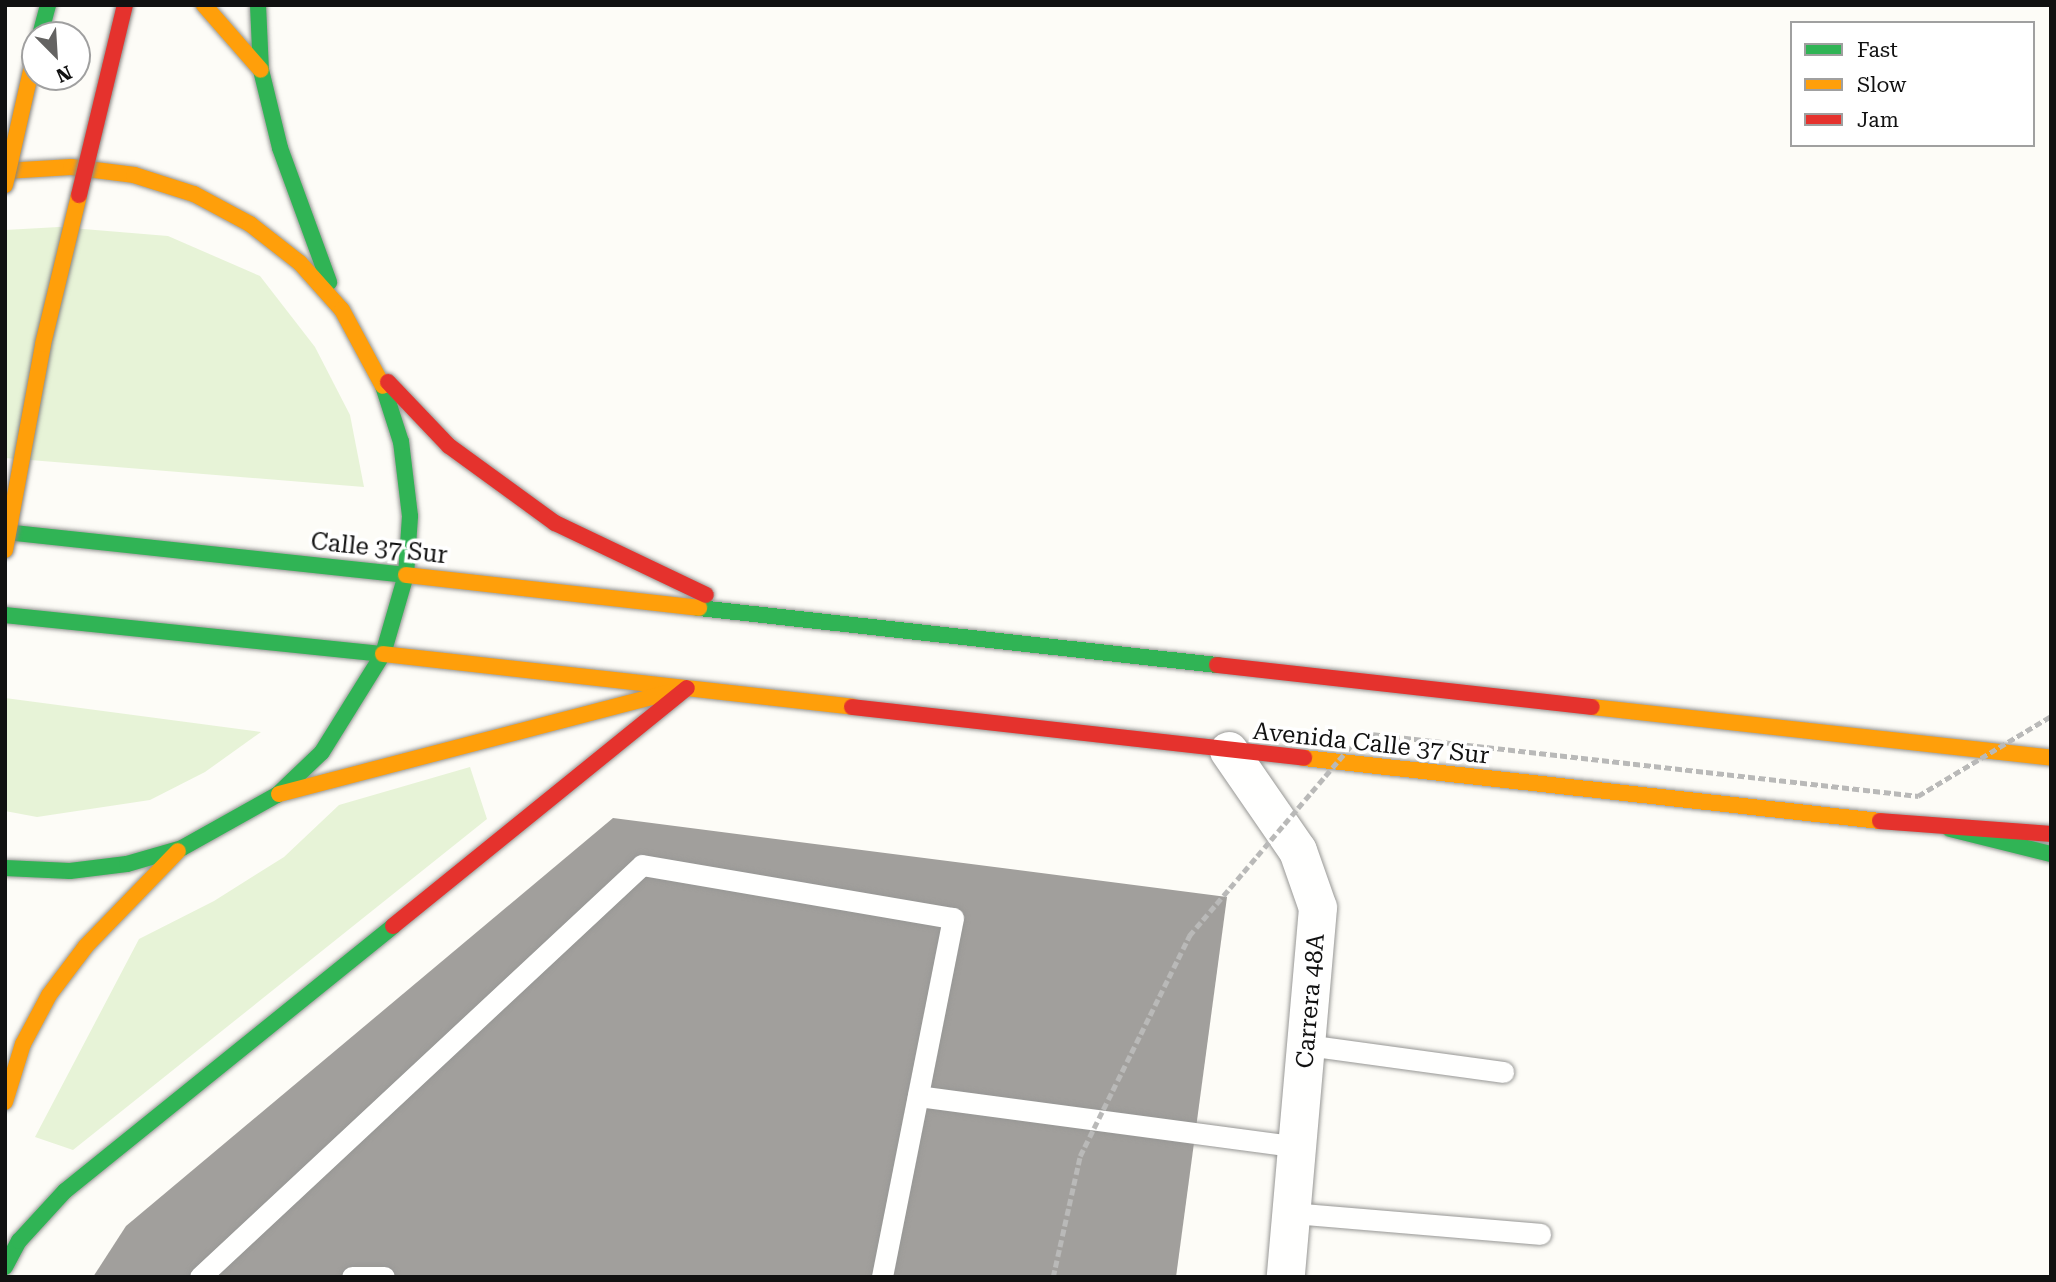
<!DOCTYPE html>
<style>
body{margin:0}
#map{position:relative;width:2056px;height:1282px;overflow:hidden;background:#fdfcf7;font-family:"Roboto Serif",serif}
div>[style]{position:absolute}
[style*='--x']{left:calc(var(--x)*1px);top:calc(var(--y)*1px);width:calc(var(--w)*1px);rotate:calc(var(--a)*1deg)}
.green>*{inset:0;background:#e7f3d7}
.building>*{inset:0;background:#a19f9c}
.roads{filter:drop-shadow(0 0 2px #979795) drop-shadow(0 0 2px #979795)}
.lane>*{height:21px;margin:-10.5px;padding:0 10.5px;transform-origin:10.5px;border-radius:10.5px;background:#fffffe}
.street>*{height:38px;margin:-19px;padding:0 19px;transform-origin:19px;border-radius:19px;background:#fffffe}
.fast>*{height:16px;margin:-8px;padding:0 8px;transform-origin:8px;border-radius:8px;background:#30b455}
.slow>*{height:16px;margin:-8px;padding:0 8px;transform-origin:8px;border-radius:8px;background:#ff9f0a}
.jam>*{height:16px;margin:-8px;padding:0 8px;transform-origin:8px;border-radius:8px;background:#e5322d}
.path-bridge>*{height:4.5px;margin-top:-2.25px;transform-origin:0;background:repeating-linear-gradient(90deg,#b9b9b8 0 7px,transparent 0 10.5px)}
.bridges{filter:drop-shadow(0 0 2px #858482) drop-shadow(0 0 2px #858482)}
.slow-bridge>*{height:16px;margin:-8px;padding:0 8px;transform-origin:8px;border-radius:8px;background:#ff9f0a}
.jam-bridge>*{height:16px;margin:-8px;padding:0 8px;transform-origin:8px;border-radius:8px;background:#e5322d}
span{translate:-50% -50%;white-space:nowrap;text-align:center;line-height:1.15;-webkit-text-stroke:7px #fff;paint-order:stroke}
.street-label{font-size:24px;color:#111}
.frame{position:absolute;inset:0;border:7px solid #111;pointer-events:none}
.legend{position:absolute;left:1790px;top:21px;width:245px;height:126px;box-sizing:border-box;background:#fff;border:2px solid #a0a0a0;margin:0;padding:9px 12px;list-style:none;font-size:21px;color:#111}
.legend li{display:flex;align-items:center;gap:14px;height:35px}
.legend b{width:35px;border:2px solid #a0a0a0}
.north{position:absolute;left:21px;top:21px;width:70px;height:70px;box-sizing:border-box;background:#fff;border:2px solid #a0a0a0;border-radius:50%;rotate:156deg;font-size:19px;font-weight:700;line-height:28px;text-align:center;color:#111}
.north::after{content:'';display:block;margin:auto;width:24px;height:32px;background:#646362;clip-path:polygon(50% 0,100% 100%,50% 72%,0 100%)}
</style>
<div id="map">
<div class="green">
<i style="clip-path:polygon(59px 227px,168px 236px,260px 276px,315px 347px,350px 415px,364px 487px,5px 458px,5px 230px)"></i>
<i style="clip-path:polygon(5px 698px,261px 732px,205px 772px,150px 800px,37px 817px,5px 811px)"></i>
<i style="clip-path:polygon(470px 767px,487px 819px,73px 1150px,35px 1137px,139px 939px,214px 901px,284px 857px,339px 805px)"></i>
</div>
<div class="building">
<i style="clip-path:polygon(613px 818px,1227px 897px,1176px 1277px,93px 1277px,126px 1226px)"></i>
</div>
<div class="roads">
<div class="lane">
<i style="--x:1307;--y:1045;--w:198;--a:7.8"></i>
<i style="--x:918;--y:1096;--w:383;--a:7.6"></i>
<i style="--x:1292;--y:1213;--w:249;--a:4.8"></i>
<i style="--x:200;--y:1277;--w:604;--a:-42.99"></i>
<i style="--x:642;--y:865;--w:315;--a:9.7"></i>
<i style="--x:953;--y:918;--w:366;--a:101.2"></i>
<i style="--x:352;--y:1277;--w:32;--a:0"></i>
</div>
<div class="street">
<i style="--x:1229;--y:751;--w:121;--a:55.4"></i>
<i style="--x:1298;--y:851;--w:60;--a:70.7"></i>
<i style="--x:1318;--y:908;--w:370;--a:95"></i>
</div>
<div class="fast">
<i style="--x:258;--y:5;--w:65;--a:87.4"></i>
<i style="--x:261;--y:70;--w:80;--a:76.3"></i>
<i style="--x:280;--y:148;--w:143;--a:69.9"></i>
<i style="--x:40;--y:35;--w:31;--a:-75"></i>
<i style="--x:5;--y:532;--w:403;--a:6.1"></i>
<i style="--x:699;--y:608;--w:521;--a:6.28"></i>
<i style="--x:5;--y:615;--w:380;--a:5.9"></i>
<i style="--x:1950;--y:829;--w:104;--a:13.9"></i>
<i style="--x:5;--y:868;--w:65;--a:2.6"></i>
<i style="--x:70;--y:871;--w:57;--a:-7"></i>
<i style="--x:127;--y:864;--w:57;--a:-16.2"></i>
<i style="--x:182;--y:848;--w:109;--a:-29.2"></i>
<i style="--x:277;--y:795;--w:62;--a:-43.7"></i>
<i style="--x:322;--y:752;--w:115;--a:-58.1"></i>
<i style="--x:383;--y:654;--w:82;--a:-73.8"></i>
<i style="--x:406;--y:575;--w:59;--a:-86.1"></i>
<i style="--x:410;--y:516;--w:75;--a:-96.9"></i>
<i style="--x:401;--y:442;--w:59;--a:-107.8"></i>
<i style="--x:5;--y:1267;--w:30;--a:-62"></i>
<i style="--x:19;--y:1241;--w:68;--a:-47.4"></i>
<i style="--x:65;--y:1191;--w:422;--a:-38.9"></i>
</div>
<div class="slow">
<i style="--x:204;--y:5;--w:86;--a:48.8"></i>
<i style="--x:5;--y:171;--w:66;--a:-3.5"></i>
<i style="--x:71;--y:167;--w:64;--a:7.2"></i>
<i style="--x:134;--y:175;--w:63;--a:17.6"></i>
<i style="--x:194;--y:194;--w:64;--a:28.2"></i>
<i style="--x:250;--y:224;--w:63;--a:38"></i>
<i style="--x:300;--y:263;--w:63;--a:48.2"></i>
<i style="--x:342;--y:310;--w:86;--a:61.7"></i>
<i style="--x:406;--y:575;--w:295;--a:6.4"></i>
<i style="--x:383;--y:654;--w:472;--a:6.4"></i>
<i style="--x:1592;--y:707;--w:462;--a:6.3"></i>
<i style="--x:1304;--y:758;--w:579;--a:6.24"></i>
<i style="--x:279;--y:794;--w:402;--a:-14.6"></i>
<i style="--x:5;--y:1102;--w:61;--a:-72.8"></i>
<i style="--x:23;--y:1044;--w:55;--a:-62"></i>
<i style="--x:49;--y:995;--w:61;--a:-52.9"></i>
<i style="--x:86;--y:946;--w:132;--a:-45.9"></i>
</div>
<div class="jam">
<i style="--x:388;--y:382;--w:88;--a:46.4"></i>
<i style="--x:449;--y:446;--w:131;--a:36"></i>
<i style="--x:555;--y:523;--w:167;--a:25.5"></i>
<i style="--x:1217;--y:665;--w:377;--a:6.4"></i>
<i style="--x:852;--y:707;--w:455;--a:6.4"></i>
<i style="--x:1880;--y:821;--w:171;--a:4.3"></i>
<i style="--x:393;--y:926;--w:378;--a:-39"></i>
</div>
</div>
<div class="path-bridge">
<i style="--x:1053;--y:1277;--w:124;--a:-77.4"></i>
<i style="--x:1080;--y:1156;--w:246;--a:-63.6"></i>
<i style="--x:1189;--y:936;--w:267;--a:-49.6"></i>
<i style="--x:1362;--y:733;--w:560;--a:6.46"></i>
<i style="--x:1918;--y:796;--w:155;--a:-31"></i>
</div>
<div class="bridges">
<div class="slow-bridge">
<i style="--x:5;--y:185;--w:135;--a:-77.2"></i>
<i style="--x:5;--y:550;--w:209;--a:-79.5"></i>
<i style="--x:43;--y:344;--w:153;--a:-76.4"></i>
</div>
<div class="jam-bridge">
<i style="--x:79;--y:195;--w:195;--a:-76.4"></i>
</div>
</div>
<div class="street-label">
<span style="left:379px;top:549px;rotate:6deg">Calle 37 Sur</span>
<span style="left:1371px;top:744px;rotate:6deg">Avenida Calle 37 Sur</span>
<span style="left:1311px;top:1001px;rotate:-85deg">Carrera 48A</span>
</div>
<div class="frame"></div>
<ul class="legend">
<li><b style="height:9px;background:#30b455"></b>Fast</li>
<li><b style="height:9px;background:#ff9f0a"></b>Slow</li>
<li><b style="height:9px;background:#e5322d"></b>Jam</li>
</ul>
<div class="north">N</div>
</div>
